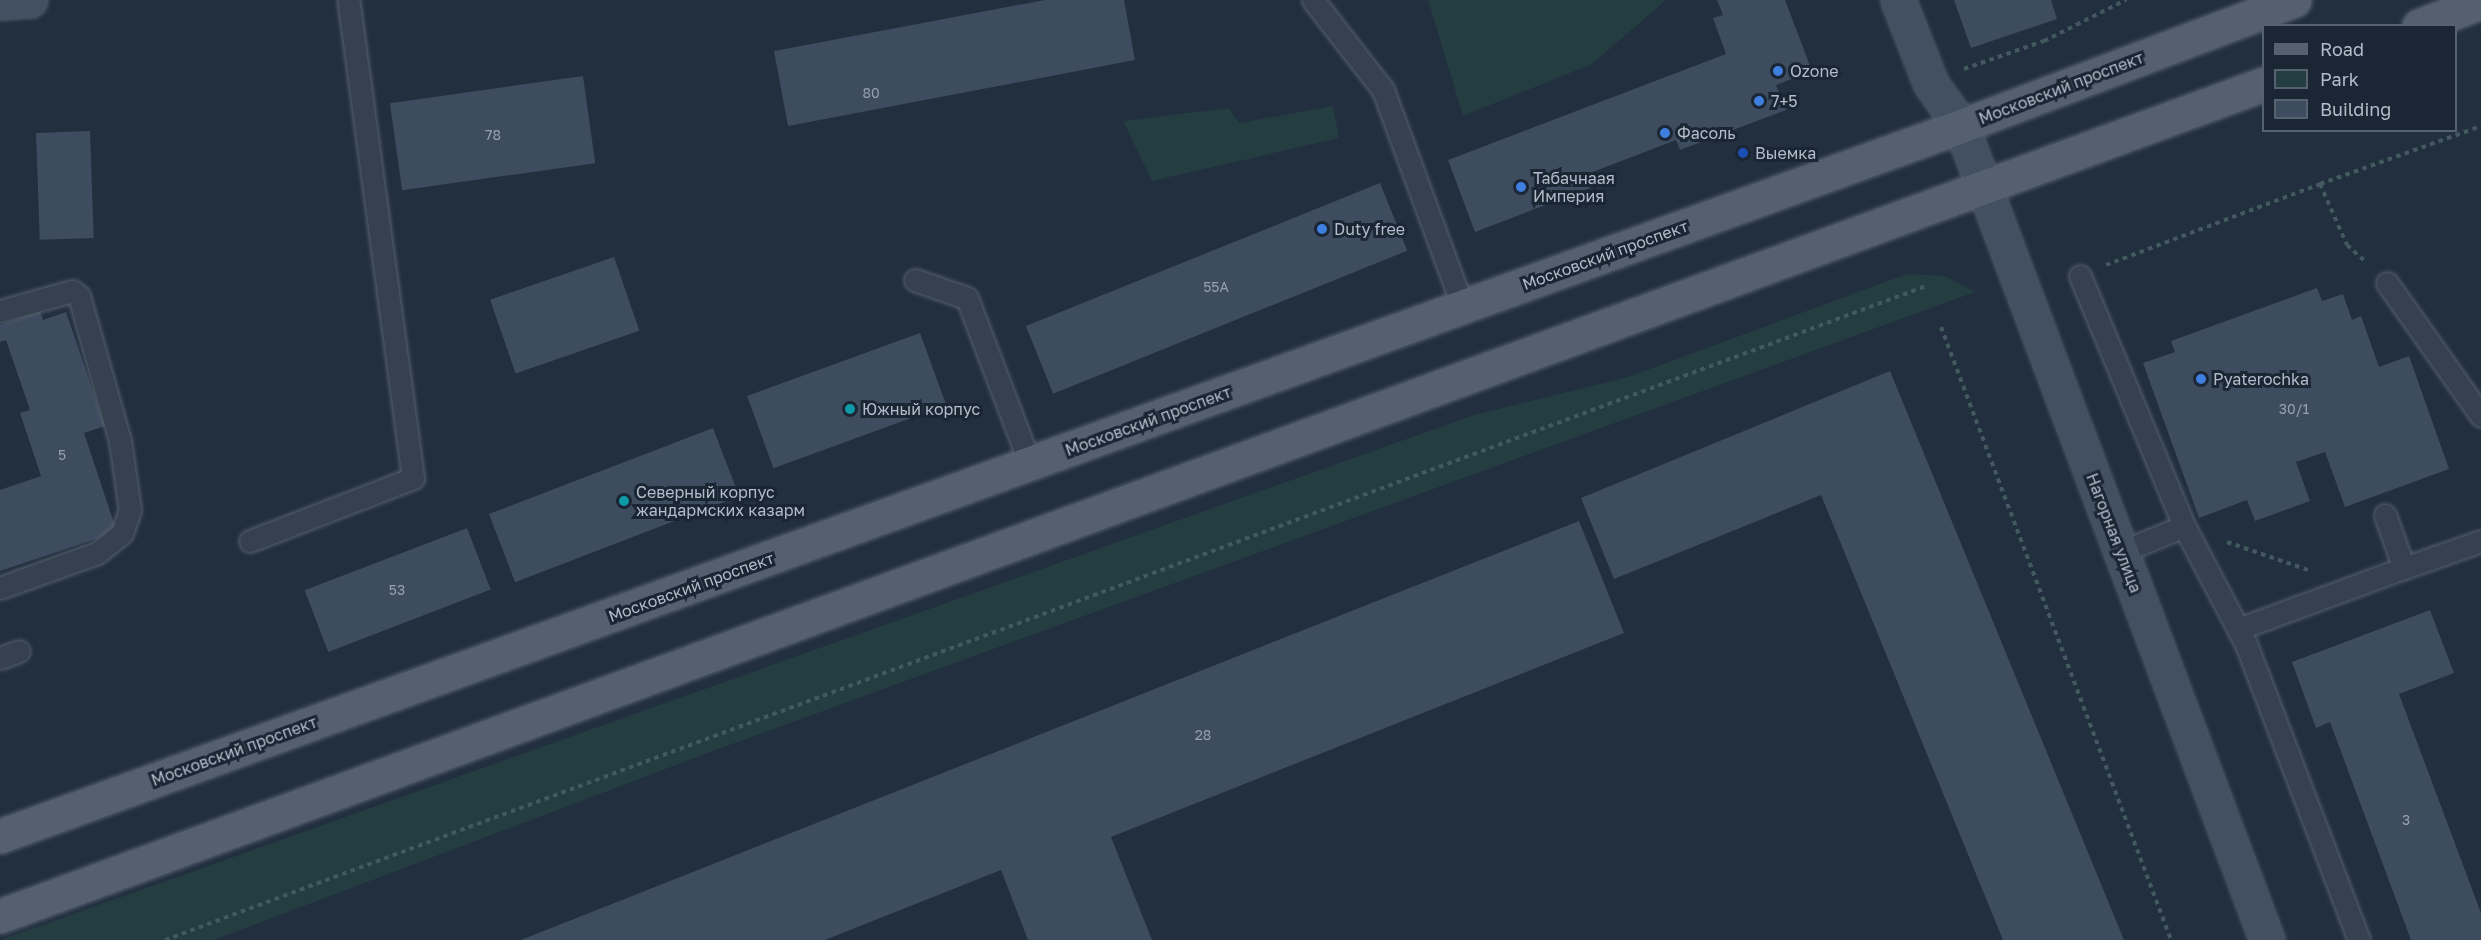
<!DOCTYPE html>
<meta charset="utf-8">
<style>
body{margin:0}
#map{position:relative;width:2481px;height:940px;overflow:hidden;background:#222f3f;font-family:"Golos Text",sans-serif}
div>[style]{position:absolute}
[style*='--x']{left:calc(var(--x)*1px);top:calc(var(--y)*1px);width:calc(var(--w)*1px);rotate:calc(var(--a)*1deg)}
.green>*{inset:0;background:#243d40}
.building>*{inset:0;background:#3d4c5f;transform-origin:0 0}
.path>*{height:4px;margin-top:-2px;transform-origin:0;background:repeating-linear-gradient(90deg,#425a5d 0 4.5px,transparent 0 9px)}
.roads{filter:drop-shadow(0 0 2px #545f6d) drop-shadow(0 0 2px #545f6d)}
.service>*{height:21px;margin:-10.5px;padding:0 10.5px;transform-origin:10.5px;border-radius:10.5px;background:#36414f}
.secondary>*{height:33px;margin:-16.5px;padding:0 16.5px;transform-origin:16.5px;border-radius:16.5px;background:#435062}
.primary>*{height:33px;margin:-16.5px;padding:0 16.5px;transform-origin:16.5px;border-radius:16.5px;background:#54606f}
.dots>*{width:16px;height:16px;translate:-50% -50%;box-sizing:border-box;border:3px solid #1b2634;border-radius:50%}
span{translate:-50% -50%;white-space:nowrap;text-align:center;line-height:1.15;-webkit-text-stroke:6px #1b2634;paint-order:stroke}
.number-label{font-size:14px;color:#95a0af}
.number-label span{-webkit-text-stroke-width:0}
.poi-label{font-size:16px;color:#b2bcca}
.left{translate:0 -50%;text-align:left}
.street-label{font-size:16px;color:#b2bcca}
.legend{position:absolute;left:2262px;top:24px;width:195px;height:108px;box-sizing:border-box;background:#1b2634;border:2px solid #576270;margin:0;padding:8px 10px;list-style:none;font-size:18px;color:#b2bcca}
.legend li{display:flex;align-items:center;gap:12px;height:30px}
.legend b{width:30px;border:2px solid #576270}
</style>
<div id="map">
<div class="green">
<i style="clip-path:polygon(1428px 0,1666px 0,1592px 64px,1463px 116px)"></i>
<i style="clip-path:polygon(1333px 106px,1339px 138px,1152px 181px,1123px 121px,1228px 108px,1239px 123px)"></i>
<i style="clip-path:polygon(1907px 274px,1945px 276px,1975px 292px,713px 751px,214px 940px,0 940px,1474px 415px,1628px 377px)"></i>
</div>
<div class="building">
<i style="clip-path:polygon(1045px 0,1124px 0,1135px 60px,788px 126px,774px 51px)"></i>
<i style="clip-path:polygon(1717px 0,1785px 0,1812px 71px,1776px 85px,1786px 110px,1680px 150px,1676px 140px,1585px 175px,1590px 188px,1475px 232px,1448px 160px,1726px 54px,1713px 18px,1723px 15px)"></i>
<i style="clip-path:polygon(1954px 0,2051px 0,2057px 19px,1971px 48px)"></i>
<i style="left:583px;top:76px;width:88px;height:195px;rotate:82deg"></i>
<i style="left:90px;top:131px;width:107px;height:54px;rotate:88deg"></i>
<i style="left:1380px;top:183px;width:73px;height:382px;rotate:68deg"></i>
<i style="left:614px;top:257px;width:78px;height:131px;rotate:71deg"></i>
<i style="clip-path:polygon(2317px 288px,2322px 301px,2343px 294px,2352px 320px,2361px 316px,2379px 367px,2409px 356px,2449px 469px,2345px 507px,2325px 452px,2296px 462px,2310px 501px,2255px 521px,2247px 500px,2199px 518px,2143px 363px,2175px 352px,2171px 341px)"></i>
<i style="clip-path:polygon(40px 311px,43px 320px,66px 312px,105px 426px,84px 433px,117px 532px,0 571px,0 490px,41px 476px,20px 413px,30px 410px,6px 340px,0 342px,0 325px)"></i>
<i style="left:920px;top:333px;width:77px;height:184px;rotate:70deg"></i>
<i style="clip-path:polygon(1890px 371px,2124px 940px,2003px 940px,1821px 495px,1614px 579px,1581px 498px)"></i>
<i style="left:713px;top:428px;width:73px;height:240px;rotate:69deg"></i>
<i style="clip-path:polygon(1579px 521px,1624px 633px,1111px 837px,1152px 940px,1028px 940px,1001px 870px,825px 940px,521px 940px)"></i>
<i style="left:467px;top:528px;width:66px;height:174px;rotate:69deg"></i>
<i style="clip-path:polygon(2430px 610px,2454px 673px,2399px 694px,2481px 913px,2481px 940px,2411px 940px,2330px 722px,2316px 728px,2292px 662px)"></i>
</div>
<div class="path">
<i style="--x:1964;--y:69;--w:85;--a:-19.3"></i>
<i style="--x:2044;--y:41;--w:92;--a:-26.6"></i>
<i style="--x:2320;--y:184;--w:171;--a:-19.8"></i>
<i style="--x:2106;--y:265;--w:229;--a:-20.7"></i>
<i style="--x:2320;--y:184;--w:67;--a:66.1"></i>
<i style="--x:2347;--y:245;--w:27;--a:42"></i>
<i style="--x:1941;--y:327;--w:655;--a:69.43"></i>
<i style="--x:2227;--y:542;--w:86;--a:19.1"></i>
<i style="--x:165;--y:940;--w:1879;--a:-20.37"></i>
</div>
<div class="roads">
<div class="service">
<i style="--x:1313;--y:0;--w:114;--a:52.1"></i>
<i style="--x:1383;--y:90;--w:231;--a:69.8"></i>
<i style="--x:2080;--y:276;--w:271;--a:67.4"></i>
<i style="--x:2184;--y:526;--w:133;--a:62.3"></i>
<i style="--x:2246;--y:644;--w:317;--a:69.1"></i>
<i style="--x:915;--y:280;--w:55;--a:19.1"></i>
<i style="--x:967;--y:298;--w:178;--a:69.2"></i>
<i style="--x:2387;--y:283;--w:163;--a:54.7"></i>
<i style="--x:0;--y:311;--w:75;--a:-15.5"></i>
<i style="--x:72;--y:291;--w:9;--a:36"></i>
<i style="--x:79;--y:296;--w:151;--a:74.2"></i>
<i style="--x:120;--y:441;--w:70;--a:81.8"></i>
<i style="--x:130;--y:510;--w:24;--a:109"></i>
<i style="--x:122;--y:533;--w:32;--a:141"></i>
<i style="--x:97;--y:553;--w:103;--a:160.2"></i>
<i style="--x:2385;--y:515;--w:56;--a:70.3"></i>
<i style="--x:2404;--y:568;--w:82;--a:-19.3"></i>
<i style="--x:250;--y:541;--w:175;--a:-21.1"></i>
<i style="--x:413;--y:478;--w:482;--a:-97.7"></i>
<i style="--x:2121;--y:552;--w:68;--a:-22.4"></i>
<i style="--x:2238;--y:629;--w:177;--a:-20.2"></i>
<i style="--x:0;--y:658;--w:20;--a:-20"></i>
</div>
<div class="secondary">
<i style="--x:1898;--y:0;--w:90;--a:68.6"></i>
<i style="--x:1931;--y:84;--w:52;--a:54.5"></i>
<i style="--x:1961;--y:126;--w:870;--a:69.4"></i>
<i style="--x:0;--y:2;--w:30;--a:-4"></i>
</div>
<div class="primary">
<i style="--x:2419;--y:26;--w:66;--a:-21.2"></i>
<i style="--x:0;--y:836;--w:2086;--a:-19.9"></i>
<i style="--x:1961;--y:126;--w:356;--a:-20.7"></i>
<i style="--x:0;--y:916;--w:2412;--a:-20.18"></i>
</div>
</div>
<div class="dots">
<i style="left:1778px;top:71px;background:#3f7fe0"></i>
<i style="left:1759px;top:101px;background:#3f7fe0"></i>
<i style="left:1665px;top:133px;background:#3f7fe0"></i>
<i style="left:1743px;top:153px;background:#1a4fb4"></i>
<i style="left:1521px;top:187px;background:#3f7fe0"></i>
<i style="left:1322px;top:229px;background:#3f7fe0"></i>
<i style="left:2201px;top:379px;background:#3f7fe0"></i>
<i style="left:850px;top:409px;background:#0f9aa8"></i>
<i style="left:624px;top:501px;background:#0f9aa8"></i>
</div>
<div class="number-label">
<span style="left:871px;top:93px">80</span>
<span style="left:493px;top:135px">78</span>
<span style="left:1216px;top:287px">55А</span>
<span style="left:2294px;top:409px">30/1</span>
<span style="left:62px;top:455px">5</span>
<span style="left:397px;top:590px">53</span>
<span style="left:1203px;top:735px">28</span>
<span style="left:2406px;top:820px">3</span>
</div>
<div class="poi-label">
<span class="left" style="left:1790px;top:71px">Ozone</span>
<span class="left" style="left:1771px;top:101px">7+5</span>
<span class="left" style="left:1677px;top:133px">Фасоль</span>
<span class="left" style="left:1755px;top:153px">Выемка</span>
<span class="left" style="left:1533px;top:187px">Табачнаая<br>Империя</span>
<span class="left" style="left:1334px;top:229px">Duty free</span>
<span class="left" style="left:2213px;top:379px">Pyaterochka</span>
<span class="left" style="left:862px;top:409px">Южный корпус</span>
<span class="left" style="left:636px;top:501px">Северный корпус<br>жандармских казарм</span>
</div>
<div class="street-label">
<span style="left:2061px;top:88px;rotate:-21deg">Московский проспект</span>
<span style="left:1605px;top:255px;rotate:-20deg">Московский проспект</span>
<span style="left:1148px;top:421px;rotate:-20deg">Московский проспект</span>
<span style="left:2114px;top:533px;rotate:69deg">Нагорная улица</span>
<span style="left:691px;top:587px;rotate:-20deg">Московский проспект</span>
<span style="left:234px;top:751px;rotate:-20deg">Московский проспект</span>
</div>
<ul class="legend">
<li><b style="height:8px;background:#54606f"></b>Road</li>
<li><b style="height:16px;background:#243d40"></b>Park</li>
<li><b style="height:16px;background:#3d4c5f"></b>Building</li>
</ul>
</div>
